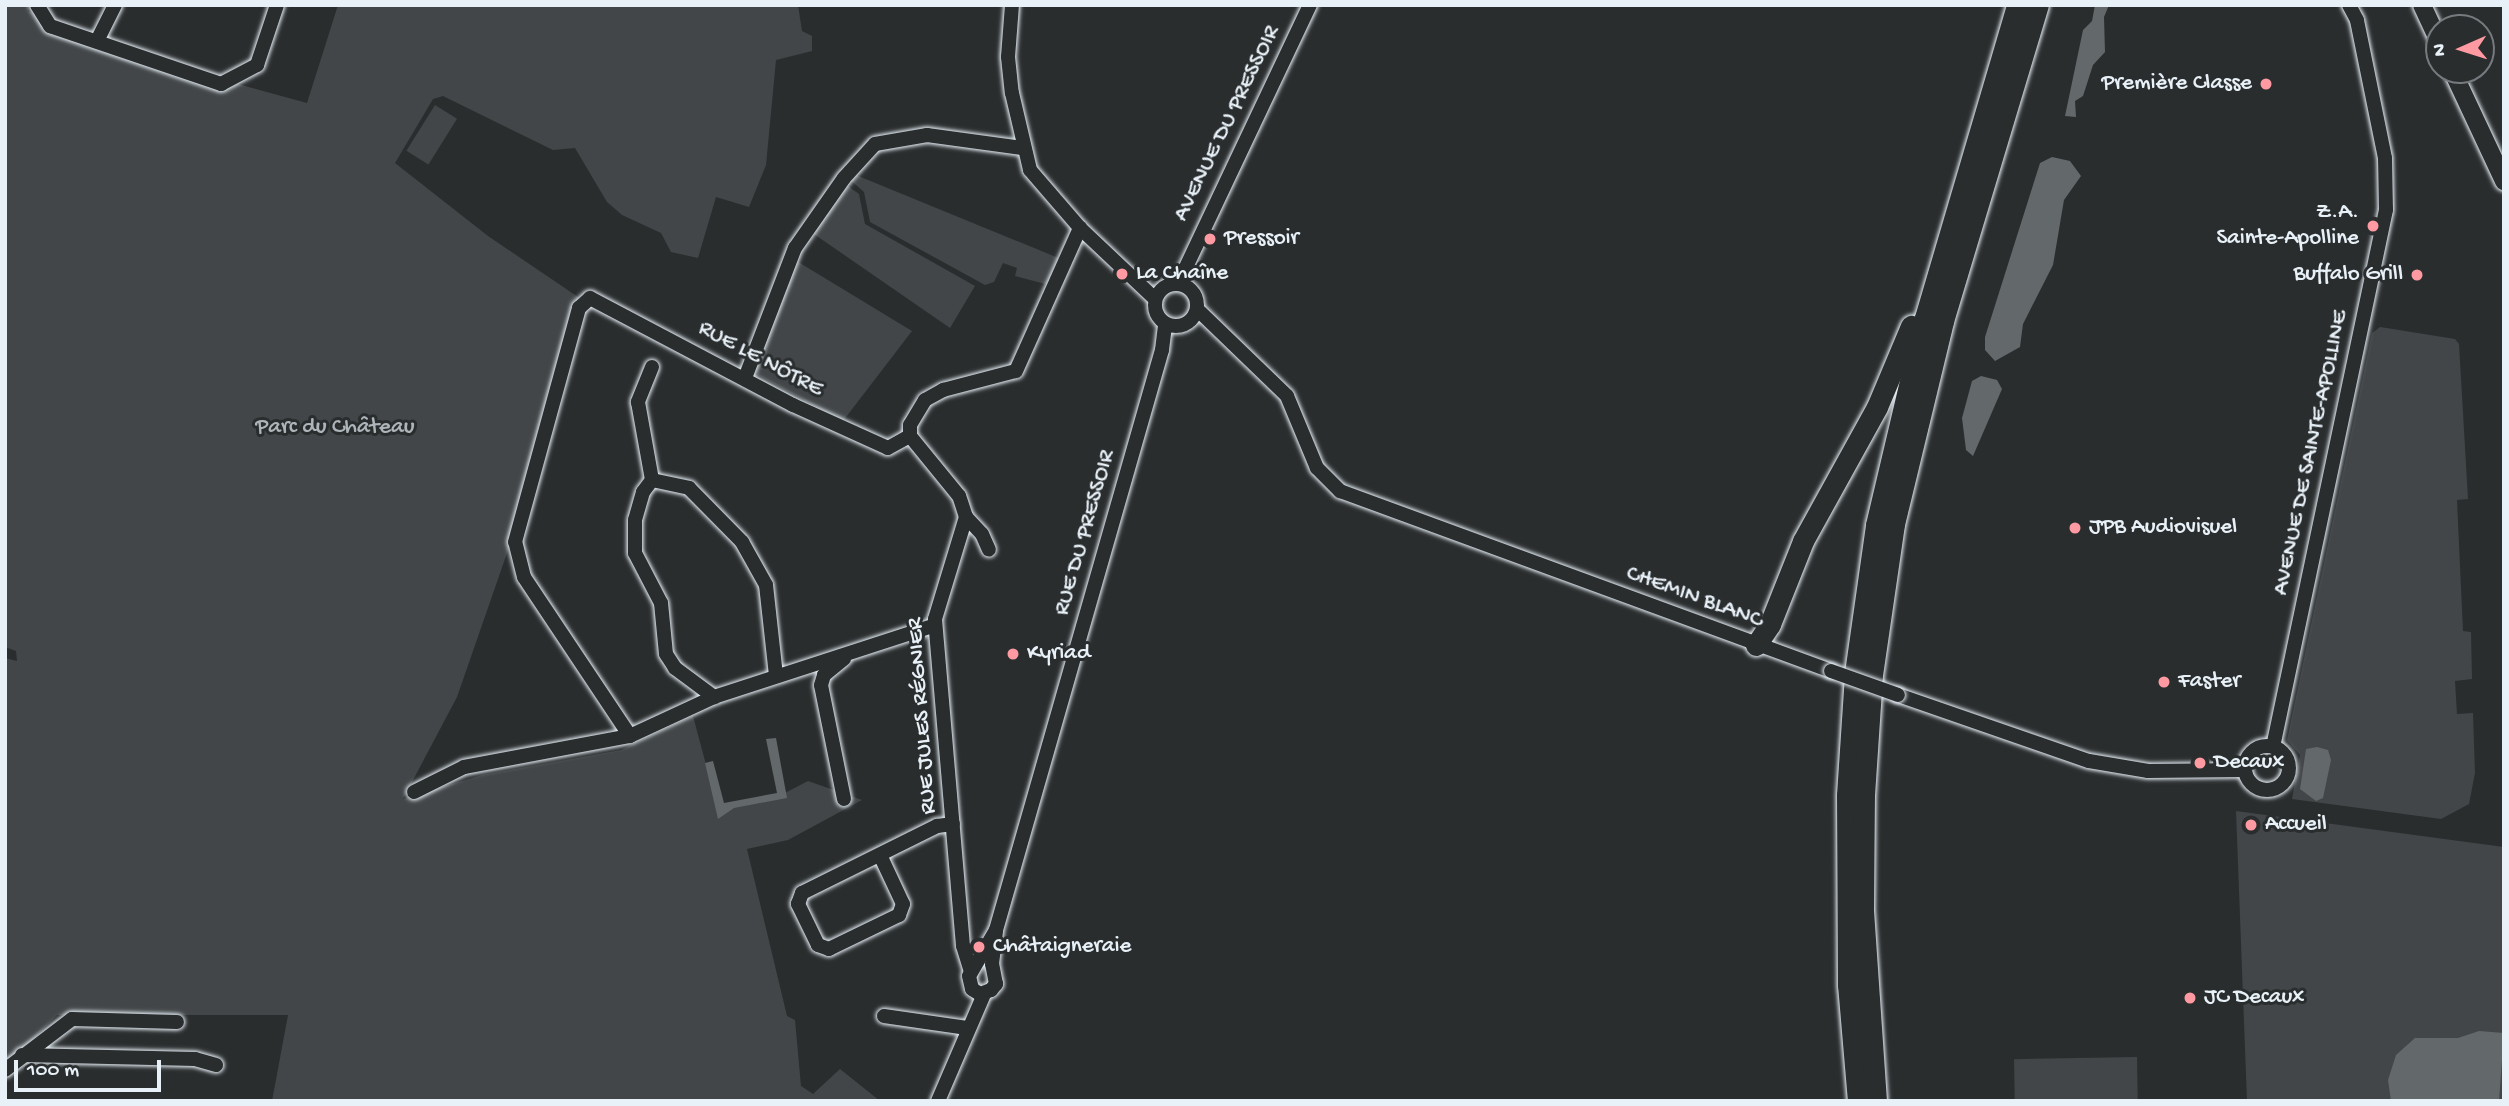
<!DOCTYPE html>
<meta charset="utf-8">
<style>
body{margin:0}
#map{position:relative;width:2509px;height:1106px;overflow:hidden;background:#2a2d2e;font-family:"Gochi Hand",sans-serif}
div>[style]{position:absolute}
[style*='--x']{left:calc(var(--x)*1px);top:calc(var(--y)*1px);width:calc(var(--w)*1px);rotate:calc(var(--a)*1deg)}
.green>*{inset:0;background:#424648;transform-origin:0 0}
.water>*{inset:0;background:#63686b}
.roads{filter:drop-shadow(0 0 2px #e8f1f8) drop-shadow(0 0 2px #e8f1f8)}
.minor>*{height:14px;margin:-7px;padding:0 7px;transform-origin:7px;border-radius:7px;background:#2a2d2e}
.minor>.ring{margin:-7px;padding:0;box-sizing:content-box;background:none;border:14px solid #2a2d2e;border-radius:50%}
.major>*{height:18px;margin:-9px;padding:0 9px;transform-origin:9px;border-radius:9px;background:#2a2d2e}
.highway>*{height:21px;margin:-10.5px;padding:0 10.5px;transform-origin:10.5px;border-radius:10.5px;background:#2a2d2e}
.bridges{filter:drop-shadow(0 0 2px #e8f1f8) drop-shadow(0 0 2px #e8f1f8)}
.minor-bridge>*{height:14px;margin:-7px;padding:0 7px;transform-origin:7px;border-radius:7px;background:#2a2d2e}
.dots>*{width:19px;height:19px;translate:-50% -50%;box-sizing:border-box;border:4px solid #2a2d2e;border-radius:50%}
span{translate:-50% -50%;white-space:nowrap;text-align:center;line-height:1.15;-webkit-text-stroke:6px #2a2d2e;paint-order:stroke}
.poi-label{font-size:23px;color:#e8f1f8}
.right{translate:-100% -50%;text-align:right}
.left{translate:0 -50%;text-align:left}
.street-label{font-size:23px;color:#e8f1f8}
.park-label{font-size:23px;color:#aeb5ba}
.frame{position:absolute;inset:0;border:7px solid #e8f1f8;pointer-events:none}
.north{position:absolute;left:2425px;top:14px;width:70px;height:70px;box-sizing:border-box;background:#2a2d2e;border:2px solid #767b7f;border-radius:50%;rotate:267deg;font-size:19px;font-weight:700;line-height:28px;text-align:center;color:#e8f1f8}
.north::after{content:'';display:block;margin:auto;width:24px;height:32px;background:#ff9aa2;clip-path:polygon(50% 0,100% 100%,50% 72%,0 100%)}
.scale{position:absolute;left:14px;top:1060px;width:147px;height:32px;box-sizing:border-box;border:4px solid #e8f1f8;border-top:0;padding-left:9px;font-size:21px;line-height:24px;white-space:nowrap;color:#e8f1f8;-webkit-text-stroke:5px #2a2d2e;paint-order:stroke}
</style>
<div id="map">
<div class="green">
<i style="clip-path:polygon(5px 5px,29px 5px,28px 11px,118px 51px,307px 103px,338px 5px,798px 5px,802px 31px,812px 36px,812px 51px,776px 60px,766px 165px,749px 207px,716px 197px,698px 258px,671px 252px,661px 233px,622px 215px,607px 202px,575px 148px,553px 150px,443px 96px,433px 99px,395px 163px,488px 236px,581px 299px,514px 533px,457px 697px,403px 799px,482px 775px,621px 750px,693px 716px,717px 806px,781px 795px,808px 781px,862px 800px,788px 840px,747px 849px,787px 1016px,795px 1020px,801px 1086px,813px 1094px,840px 1069px,880px 1101px,272px 1101px,288px 1015px,57px 1015px,5px 1067px,5px 658px,17px 661px,16px 651px,5px 647px)"></i>
<i style="left:435px;top:105px;width:26px;height:54px;rotate:32deg"></i>
<i style="clip-path:polygon(851px 173px,1061px 259px,1049px 285px,1015px 276px,1017px 268px,1003px 263px,994px 282px,985px 285px,870px 222px,864px 192px,848px 178px)"></i>
<i style="clip-path:polygon(845px 184px,859px 194px,865px 224px,975px 286px,950px 328px,811px 232px)"></i>
<i style="clip-path:polygon(795px 260px,912px 331px,843px 421px,758px 375px,754px 367px)"></i>
<i style="clip-path:polygon(2380px 327px,2455px 339px,2459px 344px,2468px 499px,2457px 500px,2463px 631px,2471px 632px,2472px 679px,2455px 681px,2457px 714px,2473px 713px,2475px 773px,2469px 804px,2441px 819px,2292px 799px,2300px 755px,2287px 740px,2372px 333px)"></i>
<i style="clip-path:polygon(2236px 811px,2504px 847px,2504px 1101px,2247px 1101px)"></i>
<i style="left:2137px;top:1057px;width:44px;height:123px;rotate:89deg"></i>
</div>
<div class="water">
<i style="clip-path:polygon(2095px 5px,2109px 5px,2104px 17px,2105px 52px,2093px 65px,2083px 96px,2075px 101px,2076px 117px,2065px 116px,2083px 30px,2092px 21px)"></i>
<i style="clip-path:polygon(2052px 157px,2070px 161px,2081px 176px,2064px 200px,2053px 265px,2023px 324px,2020px 347px,1995px 361px,1985px 350px,1985px 337px,2040px 163px)"></i>
<i style="clip-path:polygon(1981px 376px,1997px 380px,2002px 389px,1973px 456px,1966px 450px,1962px 418px,1972px 381px)"></i>
<i style="clip-path:polygon(776px 738px,787px 798px,734px 808px,718px 819px,705px 763px,713px 761px,724px 803px,777px 793px,766px 739px)"></i>
<i style="clip-path:polygon(2317px 747px,2328px 750px,2331px 760px,2323px 798px,2316px 801px,2300px 789px,2306px 749px)"></i>
<i style="clip-path:polygon(2479px 1031px,2504px 1033px,2499px 1101px,2391px 1101px,2388px 1080px,2396px 1055px,2415px 1038px,2458px 1038px)"></i>
</div>
<div class="roads">
<div class="minor">
<i style="--x:37;--y:5;--w:25;--a:58"></i>
<i style="--x:50;--y:26;--w:181;--a:18.7"></i>
<i style="--x:221;--y:84;--w:41;--a:-27.8"></i>
<i style="--x:257;--y:65;--w:63;--a:-71.6"></i>
<i style="--x:1012;--y:5;--w:52;--a:94.4"></i>
<i style="--x:1008;--y:57;--w:36;--a:84"></i>
<i style="--x:1012;--y:93;--w:79;--a:76.8"></i>
<i style="--x:1030;--y:170;--w:77;--a:49.2"></i>
<i style="--x:1080;--y:228;--w:103;--a:43.4"></i>
<i style="--x:97;--y:41;--w:40;--a:-63.4"></i>
<i class="ring" style="left:1155px;top:284px;width:28px;height:28px"></i>
<i style="--x:1178;--y:284;--w:309;--a:-64.7"></i>
<i style="--x:1197;--y:309;--w:125;--a:44"></i>
<i style="--x:1287;--y:396;--w:78;--a:67.4"></i>
<i style="--x:1317;--y:468;--w:33;--a:45"></i>
<i style="--x:1340;--y:491;--w:523;--a:20.13"></i>
<i style="--x:652;--y:367;--w:38;--a:112"></i>
<i style="--x:638;--y:402;--w:79;--a:79.8"></i>
<i style="--x:652;--y:480;--w:15;--a:127"></i>
<i style="--x:643;--y:492;--w:29;--a:106"></i>
<i style="--x:635;--y:520;--w:33;--a:90"></i>
<i style="--x:635;--y:553;--w:56;--a:62.5"></i>
<i style="--x:661;--y:603;--w:51;--a:84.4"></i>
<i style="--x:666;--y:654;--w:17;--a:57"></i>
<i style="--x:675;--y:668;--w:49;--a:36.6"></i>
<i style="--x:745;--y:378;--w:139;--a:-69"></i>
<i style="--x:795;--y:248;--w:85;--a:-55"></i>
<i style="--x:844;--y:178;--w:46;--a:-47.6"></i>
<i style="--x:875;--y:144;--w:53;--a:-9.8"></i>
<i style="--x:927;--y:135;--w:96;--a:7.8"></i>
<i style="--x:652;--y:480;--w:38;--a:12"></i>
<i style="--x:689;--y:488;--w:76;--a:45.5"></i>
<i style="--x:742;--y:542;--w:49;--a:60.8"></i>
<i style="--x:766;--y:585;--w:91;--a:83.7"></i>
<i style="--x:966;--y:517;--w:23;--a:47"></i>
<i style="--x:982;--y:534;--w:17;--a:66"></i>
<i style="--x:1898;--y:695;--w:202;--a:19.1"></i>
<i style="--x:2089;--y:761;--w:60;--a:9.6"></i>
<i style="--x:2148;--y:771;--w:96;--a:-0.6"></i>
<i style="--x:630;--y:736;--w:191;--a:-123.7"></i>
<i style="--x:524;--y:577;--w:36;--a:-104"></i>
<i style="--x:515;--y:542;--w:243;--a:-74.7"></i>
<i style="--x:579;--y:308;--w:15;--a:-42"></i>
<i style="--x:590;--y:298;--w:229;--a:27.8"></i>
<i style="--x:793;--y:405;--w:104;--a:24.4"></i>
<i style="--x:888;--y:448;--w:25;--a:-29"></i>
<i class="ring" style="left:2245px;top:746px;width:30px;height:30px"></i>
<i style="--x:2273;--y:747;--w:549;--a:-78.12"></i>
<i style="--x:2386;--y:210;--w:52;--a:-91.1"></i>
<i style="--x:2385;--y:158;--w:141;--a:-101.5"></i>
<i style="--x:2357;--y:20;--w:17;--a:-118"></i>
<i style="--x:414;--y:792;--w:56;--a:-26.6"></i>
<i style="--x:464;--y:767;--w:169;--a:-10.6"></i>
<i style="--x:630;--y:736;--w:93;--a:-24.9"></i>
<i style="--x:714;--y:697;--w:232;--a:-18"></i>
<i style="--x:844;--y:799;--w:116;--a:-101.4"></i>
<i style="--x:821;--y:685;--w:10;--a:-73"></i>
<i style="--x:824;--y:675;--w:26;--a:-39"></i>
<i style="--x:880;--y:855;--w:54;--a:64.9"></i>
<i style="--x:903;--y:904;--w:12;--a:110"></i>
<i style="--x:899;--y:915;--w:78;--a:154.1"></i>
<i style="--x:829;--y:949;--w:12;--a:-160"></i>
<i style="--x:818;--y:945;--w:46;--a:-116"></i>
<i style="--x:798;--y:904;--w:12;--a:-70"></i>
<i style="--x:802;--y:893;--w:151;--a:-26.4"></i>
<i style="--x:937;--y:826;--w:16;--a:-7"></i>
<i style="--x:996;--y:930;--w:53;--a:120.4"></i>
<i style="--x:969;--y:976;--w:13;--a:77"></i>
<i style="--x:972;--y:989;--w:9;--a:32"></i>
<i style="--x:980;--y:994;--w:12;--a:-20"></i>
<i style="--x:991;--y:990;--w:8;--a:-50"></i>
<i style="--x:996;--y:984;--w:20;--a:-101"></i>
<i style="--x:992;--y:964;--w:34;--a:-83"></i>
<i style="--x:996;--y:930;--w:603;--a:-74.03"></i>
<i style="--x:1162;--y:350;--w:26;--a:-83"></i>
<i style="--x:971;--y:972;--w:27;--a:-107"></i>
<i style="--x:963;--y:946;--w:328;--a:-94.9"></i>
<i style="--x:935;--y:619;--w:107;--a:-73.1"></i>
<i style="--x:966;--y:517;--w:22;--a:-108"></i>
<i style="--x:959;--y:496;--w:77;--a:-129.2"></i>
<i style="--x:910;--y:436;--w:11;--a:-90"></i>
<i style="--x:910;--y:425;--w:29;--a:-59"></i>
<i style="--x:925;--y:400;--w:21;--a:-29"></i>
<i style="--x:943;--y:390;--w:75;--a:-14.6"></i>
<i style="--x:1016;--y:371;--w:157;--a:-65.9"></i>
<i style="--x:884;--y:1016;--w:84;--a:8.2"></i>
<i style="--x:22;--y:1055;--w:173;--a:1.3"></i>
<i style="--x:195;--y:1059;--w:22;--a:16"></i>
<i style="--x:5;--y:1070;--w:84;--a:-37.3"></i>
<i style="--x:72;--y:1019;--w:105;--a:1.6"></i>
<i style="--x:938;--y:1101;--w:116;--a:-66.7"></i>
</div>
<div class="major">
<i style="--x:2422;--y:5;--w:40;--a:65"></i>
<i style="--x:2452;--y:70;--w:123;--a:64.9"></i>
</div>
<div class="highway">
<i style="--x:1756;--y:645;--w:25;--a:-56"></i>
<i style="--x:1770;--y:624;--w:89;--a:-68.3"></i>
<i style="--x:1803;--y:541;--w:153;--a:-61.1"></i>
<i style="--x:1877;--y:407;--w:88;--a:-67.2"></i>
<i style="--x:1858;--y:1101;--w:116;--a:-94.9"></i>
<i style="--x:1848;--y:985;--w:190;--a:-90.3"></i>
<i style="--x:1847;--y:795;--w:122;--a:-86.2"></i>
<i style="--x:1855;--y:673;--w:149;--a:-81.9"></i>
<i style="--x:1876;--y:525;--w:213;--a:-76.7"></i>
<i style="--x:1925;--y:318;--w:326;--a:-73.6"></i>
<i style="--x:1876;--y:1101;--w:193;--a:-93.9"></i>
<i style="--x:1863;--y:908;--w:113;--a:-89.5"></i>
<i style="--x:1864;--y:795;--w:120;--a:-86.2"></i>
<i style="--x:1872;--y:675;--w:153;--a:-81.7"></i>
<i style="--x:1894;--y:524;--w:209;--a:-76.4"></i>
<i style="--x:1943;--y:321;--w:330;--a:-73.3"></i>
</div>
</div>
<div class="bridges">
<div class="minor-bridge">
<i style="--x:1831;--y:671;--w:71;--a:19.7"></i>
</div>
</div>
<div class="dots">
<i style="left:2266px;top:84px;background:#ff9aa2"></i>
<i style="left:2373px;top:226px;background:#ff9aa2"></i>
<i style="left:1210px;top:239px;background:#ff9aa2"></i>
<i style="left:1122px;top:274px;background:#ff9aa2"></i>
<i style="left:2417px;top:275px;background:#ff9aa2"></i>
<i style="left:2075px;top:528px;background:#ff9aa2"></i>
<i style="left:1013px;top:654px;background:#ff9aa2"></i>
<i style="left:2164px;top:682px;background:#ff9aa2"></i>
<i style="left:2200px;top:763px;background:#ff9aa2"></i>
<i style="left:2251px;top:825px;background:#ff9aa2"></i>
<i style="left:979px;top:947px;background:#ff9aa2"></i>
<i style="left:2190px;top:998px;background:#ff9aa2"></i>
</div>
<div class="poi-label">
<span class="right" style="left:2252px;top:84px">Première Classe</span>
<span class="right" style="left:2359px;top:226px">Z.A.<br>Sainte-Apolline</span>
<span class="left" style="left:1224px;top:239px">Pressoir</span>
<span class="left" style="left:1136px;top:274px">La Chaîne</span>
<span class="right" style="left:2403px;top:275px">Buffalo Grill</span>
<span class="left" style="left:2089px;top:528px">JPB Audiovisuel</span>
<span class="left" style="left:1027px;top:654px">Kyriad</span>
<span class="left" style="left:2178px;top:682px">Faster</span>
<span class="left" style="left:2214px;top:763px">Decaux</span>
<span class="left" style="left:2265px;top:825px">Accueil</span>
<span class="left" style="left:993px;top:947px">Châtaigneraie</span>
<span class="left" style="left:2204px;top:998px">JC Decaux</span>
</div>
<div class="street-label">
<span style="left:1228px;top:124px;rotate:-64deg">AVENUE DU PRESSOIR</span>
<span style="left:760px;top:360px;rotate:28deg">RUE LE NÔTRE</span>
<span style="left:2312px;top:453px;rotate:-78deg">AVENUE DE SAINTE-APOLLINE</span>
<span style="left:1086px;top:533px;rotate:-74deg">RUE DU PRESSOIR</span>
<span style="left:1694px;top:598px;rotate:20deg">CHEMIN BLANC</span>
<span style="left:923px;top:716px;rotate:-94deg">RUE JULES RÉGNIER</span>
</div>
<div class="park-label">
<span style="left:335px;top:428px">Parc du Château</span>
</div>
<div class="frame"></div>
<div class="north">N</div>
<div class="scale">100 m</div>
</div>
